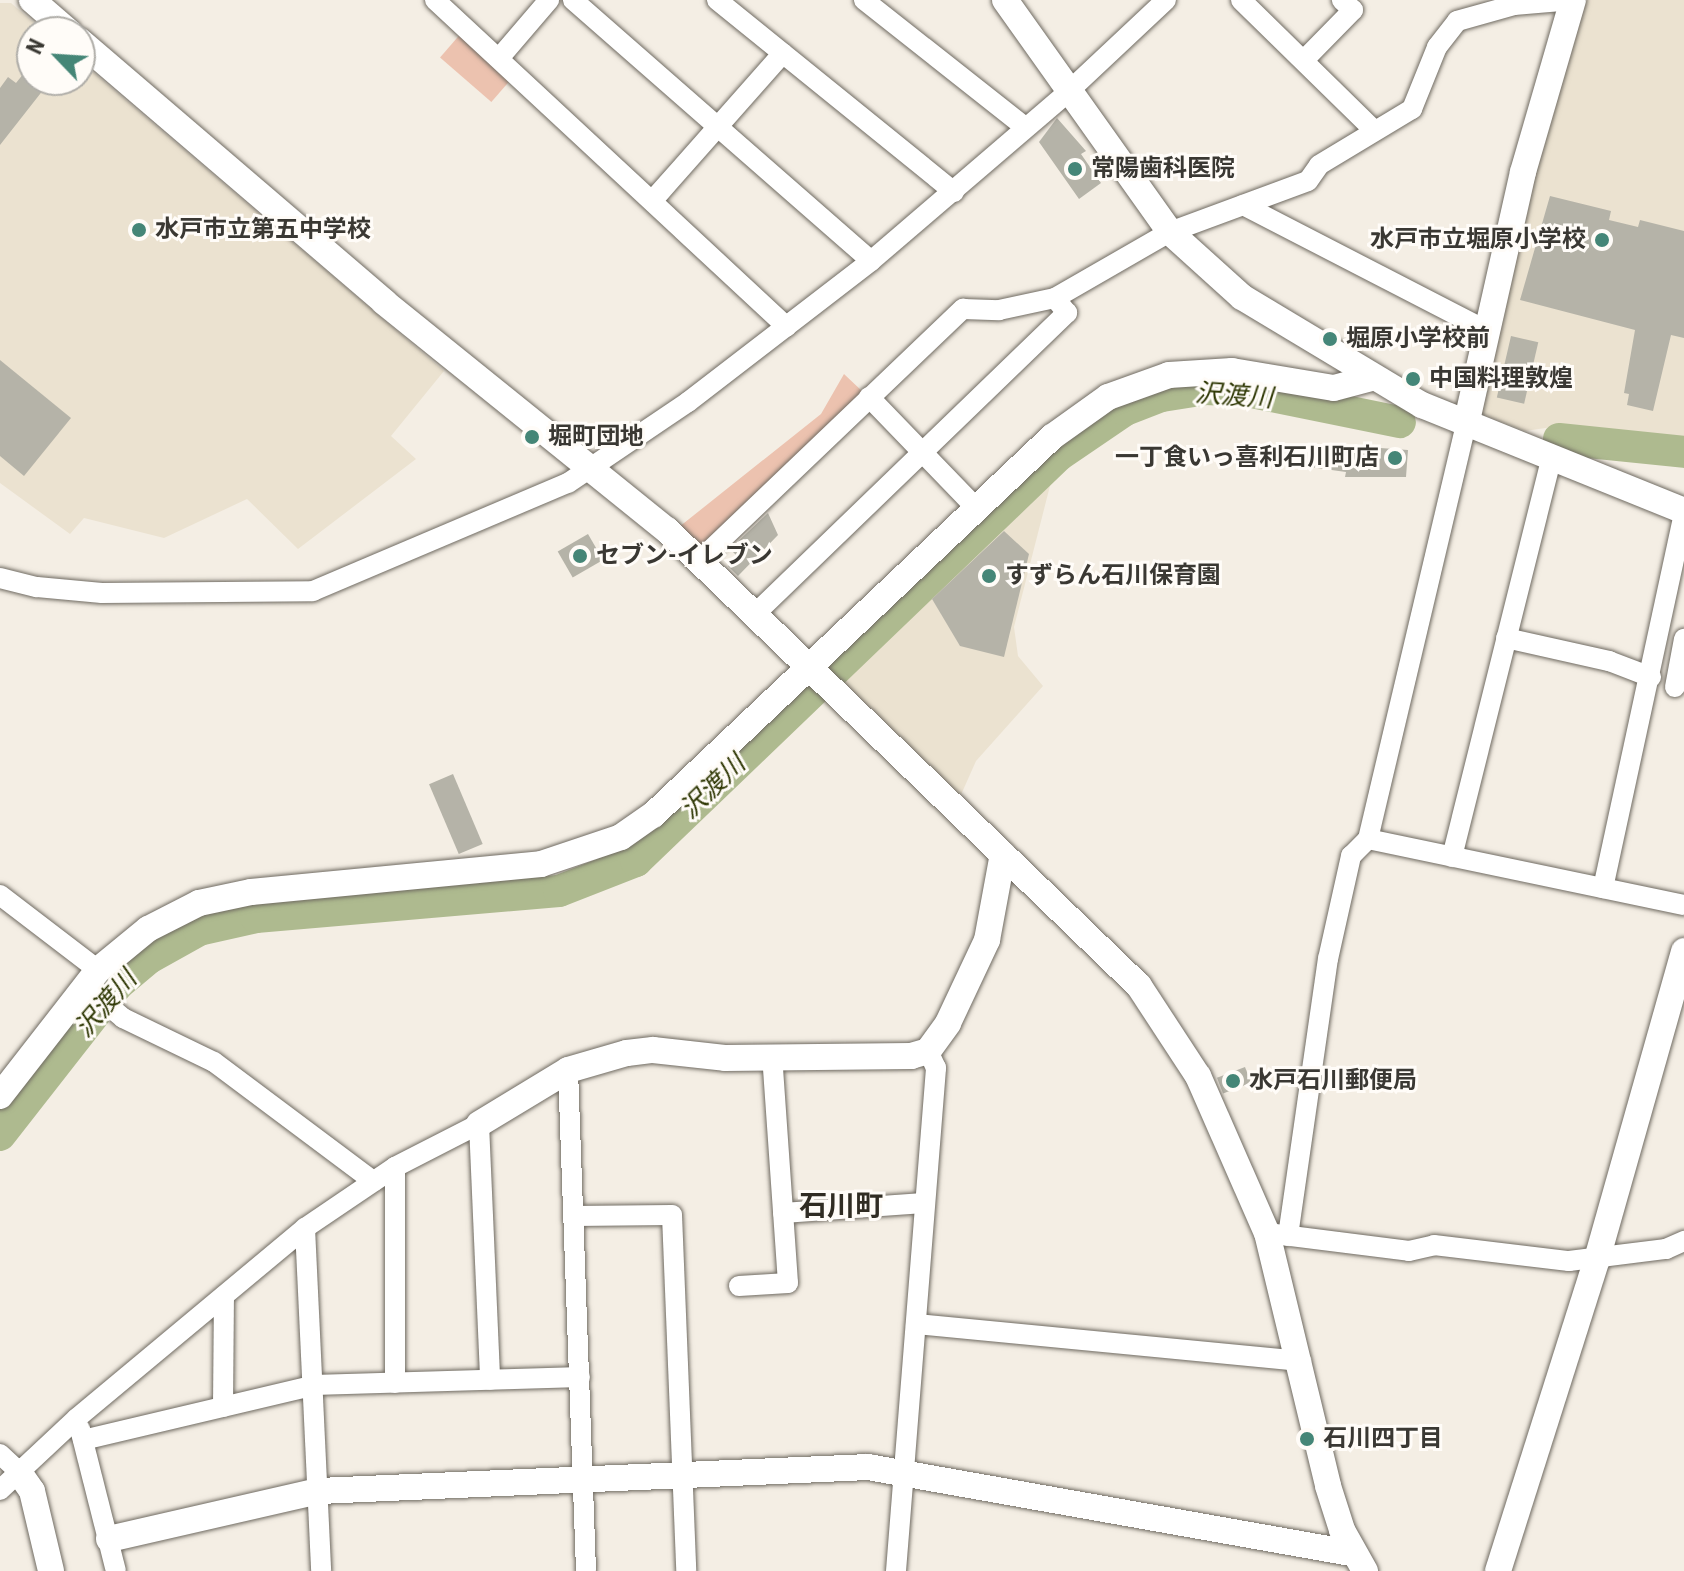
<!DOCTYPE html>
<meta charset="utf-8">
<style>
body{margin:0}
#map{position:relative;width:1684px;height:1571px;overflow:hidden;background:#f4eee4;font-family:"Roboto Condensed","Noto Sans JP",sans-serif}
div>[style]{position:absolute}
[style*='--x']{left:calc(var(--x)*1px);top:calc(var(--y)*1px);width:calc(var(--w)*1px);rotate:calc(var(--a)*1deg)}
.built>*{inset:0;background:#ebe2d0}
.green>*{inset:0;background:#ecc2af;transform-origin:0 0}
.river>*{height:32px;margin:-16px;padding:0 16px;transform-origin:16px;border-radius:16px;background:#aeba8f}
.building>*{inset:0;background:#b5b3a8;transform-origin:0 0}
.roads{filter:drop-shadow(0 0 2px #6f6a61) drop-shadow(0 0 2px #6f6a61)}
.minor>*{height:20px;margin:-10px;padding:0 10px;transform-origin:10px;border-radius:10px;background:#fff}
.tertiary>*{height:26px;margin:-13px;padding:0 13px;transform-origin:13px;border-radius:13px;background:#fff}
.dots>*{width:22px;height:22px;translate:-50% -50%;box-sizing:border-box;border:4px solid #fffcf8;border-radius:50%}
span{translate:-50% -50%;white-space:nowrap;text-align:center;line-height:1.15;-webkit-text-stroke:6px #fffcf8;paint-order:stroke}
.poi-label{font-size:24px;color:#3a3833;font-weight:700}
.left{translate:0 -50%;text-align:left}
.right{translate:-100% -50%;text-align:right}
.water-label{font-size:26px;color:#2d3602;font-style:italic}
.quarter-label{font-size:28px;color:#302c23;font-weight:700}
.north{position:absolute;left:16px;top:16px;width:80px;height:80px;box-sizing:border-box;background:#fffcf8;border:2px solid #b0aea9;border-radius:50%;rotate:295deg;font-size:22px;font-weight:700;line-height:32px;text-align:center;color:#3a3833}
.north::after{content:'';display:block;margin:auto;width:28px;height:36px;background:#458677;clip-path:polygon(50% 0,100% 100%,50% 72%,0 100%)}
</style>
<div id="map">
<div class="built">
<i style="clip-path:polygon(1584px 0,1684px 0,1684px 443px,1559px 426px,1525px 431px,1481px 414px,1536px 171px)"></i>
<i style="clip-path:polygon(0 3px,11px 3px,45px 32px,32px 32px,32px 80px,80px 80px,80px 61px,444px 371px,391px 436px,416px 459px,298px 549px,247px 499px,164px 538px,84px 518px,70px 534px,0 483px)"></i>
<i style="clip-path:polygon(1052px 478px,1014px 627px,1018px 656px,1043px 686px,976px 761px,960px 797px,841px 681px)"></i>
</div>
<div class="green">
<i style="left:463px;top:31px;width:68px;height:35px;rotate:41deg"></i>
<i style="clip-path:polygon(844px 374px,863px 392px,700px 548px,679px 527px,821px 414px)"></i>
</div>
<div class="river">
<i style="--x:1559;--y:439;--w:126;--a:5.9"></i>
<i style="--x:0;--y:1135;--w:192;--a:-52"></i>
<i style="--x:118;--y:984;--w:40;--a:-40"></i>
<i style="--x:149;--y:958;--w:57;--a:-29.2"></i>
<i style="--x:199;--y:930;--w:58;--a:-12.8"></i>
<i style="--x:256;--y:917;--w:304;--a:-4.9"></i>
<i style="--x:559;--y:891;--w:83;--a:-21.3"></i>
<i style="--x:636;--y:861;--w:586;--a:-43.83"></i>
<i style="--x:1059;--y:455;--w:80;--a:-34.3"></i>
<i style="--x:1125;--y:410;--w:40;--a:-21"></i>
<i style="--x:1162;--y:396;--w:45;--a:-9"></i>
<i style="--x:1206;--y:389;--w:41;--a:2.8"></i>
<i style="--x:1247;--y:391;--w:156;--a:11.5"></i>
</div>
<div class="building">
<i style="clip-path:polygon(32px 63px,32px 80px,51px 80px,0 145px,0 88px,8px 77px,16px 83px)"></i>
<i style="clip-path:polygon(1057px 118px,1086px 151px,1081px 154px,1101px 183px,1079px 199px,1039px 142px)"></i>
<i style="clip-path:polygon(1550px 196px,1611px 211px,1609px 220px,1638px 227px,1640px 220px,1684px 231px,1684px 338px,1671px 335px,1653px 411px,1627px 405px,1629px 394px,1624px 393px,1635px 330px,1520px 300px)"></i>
<i style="left:1511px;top:336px;width:28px;height:63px;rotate:13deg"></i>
<i style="clip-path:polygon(0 360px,71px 418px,24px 476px,0 456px)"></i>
<i style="clip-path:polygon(1325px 444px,1408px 450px,1406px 477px,1345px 477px,1346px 472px,1310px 467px,1311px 451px,1324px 452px)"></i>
<i style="clip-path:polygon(768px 513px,778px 535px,738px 576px,728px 566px,738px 557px,730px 549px)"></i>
<i style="clip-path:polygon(1004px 531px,1029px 554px,1004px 657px,960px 646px,932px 599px)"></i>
<i style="left:588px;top:534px;width:30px;height:35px;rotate:60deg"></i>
<i style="left:453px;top:774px;width:76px;height:26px;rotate:67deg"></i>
<i style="left:1245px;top:1067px;width:17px;height:30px;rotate:69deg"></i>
</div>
<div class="roads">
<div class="minor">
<i style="--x:435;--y:0;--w:480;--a:42.9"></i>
<i style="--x:573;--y:0;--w:396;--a:41.2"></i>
<i style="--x:717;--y:0;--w:305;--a:39"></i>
<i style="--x:864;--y:0;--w:206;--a:38.3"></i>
<i style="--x:1241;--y:0;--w:187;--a:44.4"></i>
<i style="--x:501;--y:56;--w:74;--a:-49.4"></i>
<i style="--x:1304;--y:60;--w:70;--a:-45.6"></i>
<i style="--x:1353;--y:10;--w:15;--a:-138"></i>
<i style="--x:653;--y:200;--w:196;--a:-48.5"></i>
<i style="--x:1243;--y:205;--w:275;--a:27.3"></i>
<i style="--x:869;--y:397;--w:156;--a:46"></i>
<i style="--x:700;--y:560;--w:364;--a:-43.7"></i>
<i style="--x:963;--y:309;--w:36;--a:2"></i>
<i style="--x:999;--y:310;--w:57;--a:-12.1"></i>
<i style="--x:1055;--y:298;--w:133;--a:-29.9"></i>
<i style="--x:1170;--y:232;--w:147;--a:-20.3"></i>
<i style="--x:1308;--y:181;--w:19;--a:-55"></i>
<i style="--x:1319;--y:165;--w:109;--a:-31.1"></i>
<i style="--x:1412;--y:109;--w:67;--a:-68"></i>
<i style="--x:1437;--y:47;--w:33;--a:-52"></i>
<i style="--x:1457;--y:21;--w:59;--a:-15.7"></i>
<i style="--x:1514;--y:5;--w:59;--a:-4.8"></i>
<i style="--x:0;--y:578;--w:38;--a:14"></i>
<i style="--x:37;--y:587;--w:65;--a:5.3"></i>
<i style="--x:102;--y:593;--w:211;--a:-0.5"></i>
<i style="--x:313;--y:591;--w:277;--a:-23"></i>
<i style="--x:568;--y:483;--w:145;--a:-34"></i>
<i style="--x:688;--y:402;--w:231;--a:-37.6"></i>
<i style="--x:871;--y:261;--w:261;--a:-40.6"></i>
<i style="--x:1069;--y:91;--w:133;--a:-43.2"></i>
<i style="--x:755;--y:614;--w:434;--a:-44"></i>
<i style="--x:1067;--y:313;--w:19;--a:-129"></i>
<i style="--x:1506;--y:638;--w:106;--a:12.6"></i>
<i style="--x:1609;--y:661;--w:45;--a:20.9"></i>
<i style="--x:1675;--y:687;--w:49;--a:-79.4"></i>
<i style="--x:1368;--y:839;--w:323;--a:11.8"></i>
<i style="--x:1452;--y:857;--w:410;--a:-76"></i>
<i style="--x:1603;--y:888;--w:385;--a:-77.8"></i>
<i style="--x:0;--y:895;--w:123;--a:37.4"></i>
<i style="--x:85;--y:986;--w:50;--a:40.1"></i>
<i style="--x:123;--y:1018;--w:101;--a:25.8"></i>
<i style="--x:214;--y:1062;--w:199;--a:36.8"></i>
<i style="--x:568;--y:1070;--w:501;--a:87.94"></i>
<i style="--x:395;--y:1167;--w:216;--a:90"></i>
<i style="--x:783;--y:1213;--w:141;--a:-4.1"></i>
<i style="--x:574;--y:1216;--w:98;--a:-0.6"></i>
<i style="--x:672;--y:1215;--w:356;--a:87.7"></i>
<i style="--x:305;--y:1228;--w:343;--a:87.3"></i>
<i style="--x:1275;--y:1234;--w:135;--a:7.2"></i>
<i style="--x:1409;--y:1251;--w:26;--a:-13"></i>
<i style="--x:1434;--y:1245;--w:136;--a:6.8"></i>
<i style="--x:1569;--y:1261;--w:98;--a:-7.1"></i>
<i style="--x:1666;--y:1249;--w:20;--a:-24"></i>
<i style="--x:1288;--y:1236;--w:280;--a:-81.8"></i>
<i style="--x:1328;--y:959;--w:106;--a:-77.4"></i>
<i style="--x:1351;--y:856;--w:24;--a:-45"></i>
<i style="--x:1368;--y:839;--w:425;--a:-76.7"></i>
<i style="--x:739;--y:1286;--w:49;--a:-3.5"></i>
<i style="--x:788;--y:1283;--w:227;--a:-94"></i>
<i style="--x:916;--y:1324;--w:387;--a:5.5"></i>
<i style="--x:223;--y:1407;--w:111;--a:-89.5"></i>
<i style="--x:80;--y:1429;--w:146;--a:75.8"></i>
<i style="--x:83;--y:1440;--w:238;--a:-13.3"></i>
<i style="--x:315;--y:1385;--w:265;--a:-1.7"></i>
<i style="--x:0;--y:1454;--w:25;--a:43"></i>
<i style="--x:0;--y:1490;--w:105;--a:-43.1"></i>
<i style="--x:77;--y:1418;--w:297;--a:-39.8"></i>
<i style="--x:305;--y:1228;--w:109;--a:-34.1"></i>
<i style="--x:395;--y:1167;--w:94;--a:-27.1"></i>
<i style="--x:479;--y:1124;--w:256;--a:87.5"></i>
<i style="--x:896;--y:1571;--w:505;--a:-85.45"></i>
<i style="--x:936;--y:1068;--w:19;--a:-115"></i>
</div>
<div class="tertiary">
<i style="--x:32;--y:0;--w:49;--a:40.9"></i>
<i style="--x:1005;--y:0;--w:285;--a:54.6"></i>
<i style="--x:1170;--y:232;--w:97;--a:42.1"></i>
<i style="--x:1242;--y:297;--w:210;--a:31"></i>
<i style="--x:1422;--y:405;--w:283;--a:22"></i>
<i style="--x:80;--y:41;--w:401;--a:40.6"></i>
<i style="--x:384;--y:302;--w:363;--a:38.9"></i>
<i style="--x:667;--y:530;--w:656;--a:44.01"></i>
<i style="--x:1139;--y:986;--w:108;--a:56.8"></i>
<i style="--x:1198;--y:1076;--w:171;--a:66.3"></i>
<i style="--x:1267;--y:1233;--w:260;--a:76.4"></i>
<i style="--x:1328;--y:1486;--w:46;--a:72.3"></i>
<i style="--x:1342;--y:1530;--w:47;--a:60.7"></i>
<i style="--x:1466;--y:425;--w:259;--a:-77.3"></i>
<i style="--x:1523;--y:172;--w:179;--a:-73.8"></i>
<i style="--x:0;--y:1096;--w:160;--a:-52.1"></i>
<i style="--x:98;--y:970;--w:65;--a:-39.4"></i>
<i style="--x:148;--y:929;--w:57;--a:-27"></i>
<i style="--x:199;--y:903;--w:53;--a:-11.9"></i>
<i style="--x:251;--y:892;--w:291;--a:-5.5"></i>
<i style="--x:541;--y:864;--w:84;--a:-18.6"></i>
<i style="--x:621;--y:837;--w:39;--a:-35"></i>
<i style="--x:653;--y:815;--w:550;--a:-43.45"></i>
<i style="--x:1052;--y:437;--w:69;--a:-35.5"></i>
<i style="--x:1108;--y:397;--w:65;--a:-19.8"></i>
<i style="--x:1169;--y:375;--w:63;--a:-3.6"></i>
<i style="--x:1232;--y:371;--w:103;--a:9.5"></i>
<i style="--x:1334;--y:388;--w:38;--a:-15"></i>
<i style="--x:479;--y:1124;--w:104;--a:-31.2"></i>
<i style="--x:568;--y:1070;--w:61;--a:-16.1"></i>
<i style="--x:627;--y:1053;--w:26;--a:-7"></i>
<i style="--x:653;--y:1050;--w:72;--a:6.3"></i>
<i style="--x:725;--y:1058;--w:186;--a:-0.6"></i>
<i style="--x:911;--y:1056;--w:18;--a:-16"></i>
<i style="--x:928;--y:1051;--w:34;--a:-54"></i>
<i style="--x:948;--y:1023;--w:92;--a:-64.8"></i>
<i style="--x:987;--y:940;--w:87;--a:-79.5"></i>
<i style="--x:18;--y:1471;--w:24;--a:55"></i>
<i style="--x:32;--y:1491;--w:82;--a:76.6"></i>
<i style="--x:109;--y:1539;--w:215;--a:-12.9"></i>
<i style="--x:319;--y:1491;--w:550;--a:-2.5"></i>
<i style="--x:868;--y:1467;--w:492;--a:10.1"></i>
<i style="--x:1498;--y:1571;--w:327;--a:-72.4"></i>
<i style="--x:1597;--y:1259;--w:320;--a:-74.2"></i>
</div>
</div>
<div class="dots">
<i style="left:1075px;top:169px;background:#458677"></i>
<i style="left:139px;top:230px;background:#458677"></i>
<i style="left:1602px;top:240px;background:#458677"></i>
<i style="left:1330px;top:339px;background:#458677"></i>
<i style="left:1413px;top:379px;background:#458677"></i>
<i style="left:532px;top:437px;background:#458677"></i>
<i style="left:1395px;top:458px;background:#458677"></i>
<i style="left:580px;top:556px;background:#458677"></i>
<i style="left:989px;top:576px;background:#458677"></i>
<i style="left:1233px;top:1081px;background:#458677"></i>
<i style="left:1307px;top:1439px;background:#458677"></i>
</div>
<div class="poi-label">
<span class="left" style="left:1091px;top:169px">常陽歯科医院</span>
<span class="left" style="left:155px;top:230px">水戸市立第五中学校</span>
<span class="right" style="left:1586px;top:240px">水戸市立堀原小学校</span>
<span class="left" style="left:1346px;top:339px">堀原小学校前</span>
<span class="left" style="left:1429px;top:379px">中国料理敦煌</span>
<span class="left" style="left:548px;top:437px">堀町団地</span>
<span class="right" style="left:1379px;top:458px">一丁食いっ喜利石川町店</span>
<span class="left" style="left:596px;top:556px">セブン-イレブン</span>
<span class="left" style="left:1005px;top:576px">すずらん石川保育園</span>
<span class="left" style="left:1249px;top:1081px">水戸石川郵便局</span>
<span class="left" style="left:1323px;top:1439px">石川四丁目</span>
</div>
<div class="water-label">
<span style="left:1234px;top:396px;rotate:4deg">沢渡川</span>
<span style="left:713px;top:787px;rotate:-44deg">沢渡川</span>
<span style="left:106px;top:1004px;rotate:-49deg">沢渡川</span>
</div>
<div class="quarter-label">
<span style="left:841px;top:1206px">石川町</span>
</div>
<div class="north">N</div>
</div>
